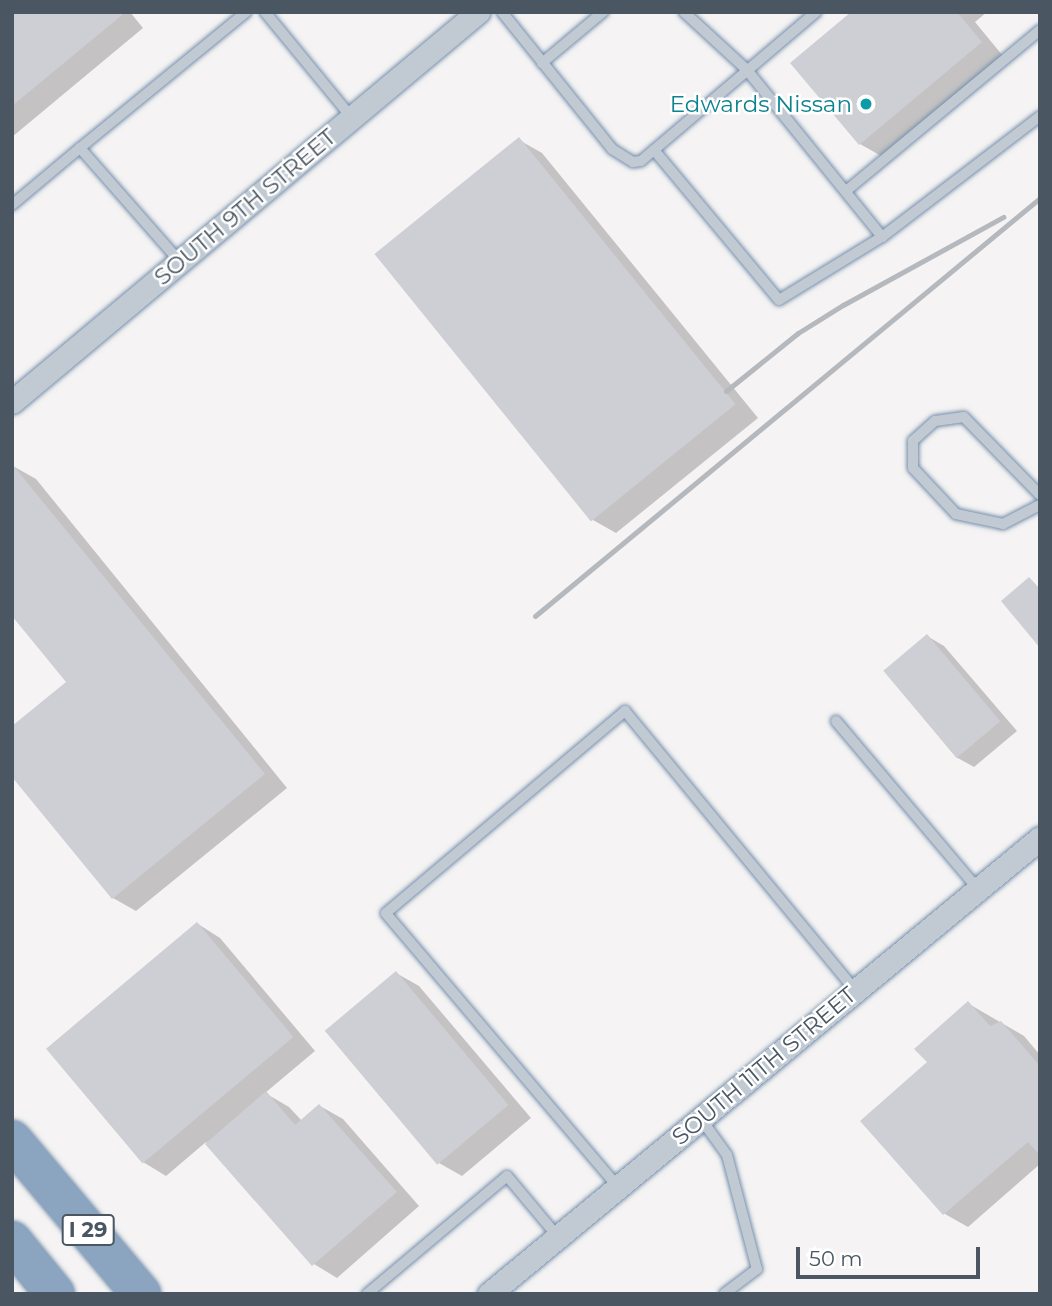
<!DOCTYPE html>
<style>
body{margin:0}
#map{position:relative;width:1052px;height:1306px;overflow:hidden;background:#f5f3f3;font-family:Montserrat,sans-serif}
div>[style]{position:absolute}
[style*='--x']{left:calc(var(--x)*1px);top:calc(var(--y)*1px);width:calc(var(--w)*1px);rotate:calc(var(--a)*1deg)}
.shadow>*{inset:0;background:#0003}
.building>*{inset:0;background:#cdcfd5;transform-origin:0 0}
.roads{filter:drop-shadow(0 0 2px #7690ad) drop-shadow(0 0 2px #7690ad)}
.service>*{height:10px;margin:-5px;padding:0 5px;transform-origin:5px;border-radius:5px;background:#c1cad2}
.minor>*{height:23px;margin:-11.5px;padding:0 11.5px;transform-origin:11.5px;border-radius:11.5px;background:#c1cad2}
.motorway>*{height:38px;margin:-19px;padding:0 19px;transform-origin:19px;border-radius:19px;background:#8ba5c1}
.rail>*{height:5px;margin:-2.5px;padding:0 2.5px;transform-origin:2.5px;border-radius:2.5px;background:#b5b8bd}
.dots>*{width:19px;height:19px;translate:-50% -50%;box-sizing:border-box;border:4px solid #fff;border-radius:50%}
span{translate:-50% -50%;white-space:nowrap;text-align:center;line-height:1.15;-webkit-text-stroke:5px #fff;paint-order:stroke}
.shield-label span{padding:2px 5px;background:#fff;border:2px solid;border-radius:5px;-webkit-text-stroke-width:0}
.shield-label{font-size:21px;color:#4a5661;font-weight:700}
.culture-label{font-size:23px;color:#0d838f}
.right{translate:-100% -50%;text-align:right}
.street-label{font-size:23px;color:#4a5661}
.frame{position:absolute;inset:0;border:14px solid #4a5661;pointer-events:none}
.scale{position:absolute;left:796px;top:1247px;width:184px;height:32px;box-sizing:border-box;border:4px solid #4a5661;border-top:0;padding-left:9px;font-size:21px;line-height:24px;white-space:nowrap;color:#4a5661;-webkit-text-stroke:5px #fff;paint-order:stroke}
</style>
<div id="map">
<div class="shadow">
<i style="clip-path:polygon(12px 12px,130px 12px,143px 28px,12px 137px)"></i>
<i style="clip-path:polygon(854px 12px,987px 12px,975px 22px,1003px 56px,883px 157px,860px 144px)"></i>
<i style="clip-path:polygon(519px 140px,542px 153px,758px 418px,616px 533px,593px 520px)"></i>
<i style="clip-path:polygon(13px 466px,36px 479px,287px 788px,136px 911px,113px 898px,68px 682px)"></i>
<i style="clip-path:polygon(927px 636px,944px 646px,1017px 731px,974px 767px,956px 757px,885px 671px)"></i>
<i style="clip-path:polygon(198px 924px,220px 938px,315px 1051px,265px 1093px,289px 1107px,302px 1121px,320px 1106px,343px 1119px,419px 1206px,337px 1278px,314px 1264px,206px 1142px,166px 1176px,143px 1162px)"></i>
<i style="clip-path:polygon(396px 973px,419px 986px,531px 1118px,462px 1176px,439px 1163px)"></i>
<i style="clip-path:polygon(969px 1004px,1024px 1036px,1040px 1055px,1040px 1164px,968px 1227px,945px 1214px,863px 1121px,929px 1063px)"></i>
</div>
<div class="building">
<i style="clip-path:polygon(12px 12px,120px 12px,122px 15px,12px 106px)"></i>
<i style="clip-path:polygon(851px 12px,957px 12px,982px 42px,859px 145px,790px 63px)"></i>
<i style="left:519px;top:137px;width:344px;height:186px;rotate:51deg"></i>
<i style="clip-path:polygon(12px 464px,265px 774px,112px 899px,12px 777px,12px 726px,66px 682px,12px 616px)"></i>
<i style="clip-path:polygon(1029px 577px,1040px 589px,1040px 648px,1001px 601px)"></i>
<i style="left:927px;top:634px;width:114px;height:57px;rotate:50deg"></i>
<i style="left:197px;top:922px;width:150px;height:197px;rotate:50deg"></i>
<i style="left:396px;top:971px;width:175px;height:93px;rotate:50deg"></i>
<i style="clip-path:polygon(968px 1001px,990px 1026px,1001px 1021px,1040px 1066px,1040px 1155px,1028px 1142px,943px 1215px,860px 1121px,927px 1062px,914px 1049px)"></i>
<i style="clip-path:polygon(266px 1091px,295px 1125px,319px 1104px,397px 1192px,312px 1266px,205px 1144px)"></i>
</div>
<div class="roads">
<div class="service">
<i style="--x:265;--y:12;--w:137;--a:50.6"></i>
<i style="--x:502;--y:12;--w:176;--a:51.2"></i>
<i style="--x:612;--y:149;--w:25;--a:32"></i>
<i style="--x:633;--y:162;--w:8;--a:-7"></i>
<i style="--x:641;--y:161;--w:230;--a:-40.4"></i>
<i style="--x:684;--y:12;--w:86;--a:42.6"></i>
<i style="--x:747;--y:70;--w:215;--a:51"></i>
<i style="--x:542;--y:63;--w:80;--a:-39.9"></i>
<i style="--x:80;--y:148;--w:215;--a:-39.3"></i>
<i style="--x:654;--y:150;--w:195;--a:50.2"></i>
<i style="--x:779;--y:300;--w:121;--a:-31.5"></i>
<i style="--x:882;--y:237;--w:199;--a:-37.4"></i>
<i style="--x:846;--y:191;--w:252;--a:-39.7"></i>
<i style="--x:12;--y:205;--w:89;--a:-40"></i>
<i style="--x:80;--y:148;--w:152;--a:48.7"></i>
<i style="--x:1040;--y:495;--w:109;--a:-134.3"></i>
<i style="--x:964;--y:417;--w:29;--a:172"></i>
<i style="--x:935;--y:421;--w:30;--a:138"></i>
<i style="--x:913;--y:441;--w:27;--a:90"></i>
<i style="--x:913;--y:468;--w:63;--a:46.9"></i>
<i style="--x:956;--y:514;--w:48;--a:12"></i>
<i style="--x:1003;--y:524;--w:42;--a:-27.2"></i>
<i style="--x:836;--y:721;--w:220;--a:49.8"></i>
<i style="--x:701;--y:1119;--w:44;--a:54.2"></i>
<i style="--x:727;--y:1155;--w:118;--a:75.3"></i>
<i style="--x:757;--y:1269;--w:41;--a:142.9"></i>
<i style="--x:618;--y:1187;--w:359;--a:-130.3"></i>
<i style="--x:386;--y:913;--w:313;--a:-40.2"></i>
<i style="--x:625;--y:711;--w:363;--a:50.5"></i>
<i style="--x:367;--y:1294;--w:183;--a:-40.1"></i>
<i style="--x:507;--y:1176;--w:80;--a:50.1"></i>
</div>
<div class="minor">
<i style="--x:12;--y:402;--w:608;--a:-39.93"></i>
<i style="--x:489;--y:1294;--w:715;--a:-39.61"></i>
</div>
<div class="motorway">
<i style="--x:12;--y:1140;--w:201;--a:50"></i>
<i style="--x:12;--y:1241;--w:68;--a:50.9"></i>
</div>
</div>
<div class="rail">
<i style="--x:726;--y:391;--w:92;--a:-38.9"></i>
<i style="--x:798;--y:333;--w:53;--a:-31.9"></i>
<i style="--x:843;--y:305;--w:183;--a:-28.8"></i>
<i style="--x:535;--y:616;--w:656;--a:-39.62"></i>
</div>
<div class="dots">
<i style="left:866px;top:104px;background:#0f9aa8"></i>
</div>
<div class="shield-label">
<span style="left:88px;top:1230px">I 29</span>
</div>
<div class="culture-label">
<span class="right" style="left:852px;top:104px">Edwards Nissan</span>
</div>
<div class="street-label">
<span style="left:245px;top:207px;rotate:-40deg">SOUTH 9TH STREET</span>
<span style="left:764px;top:1066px;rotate:-40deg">SOUTH 11TH STREET</span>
</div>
<div class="frame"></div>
<div class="scale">50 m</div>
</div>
